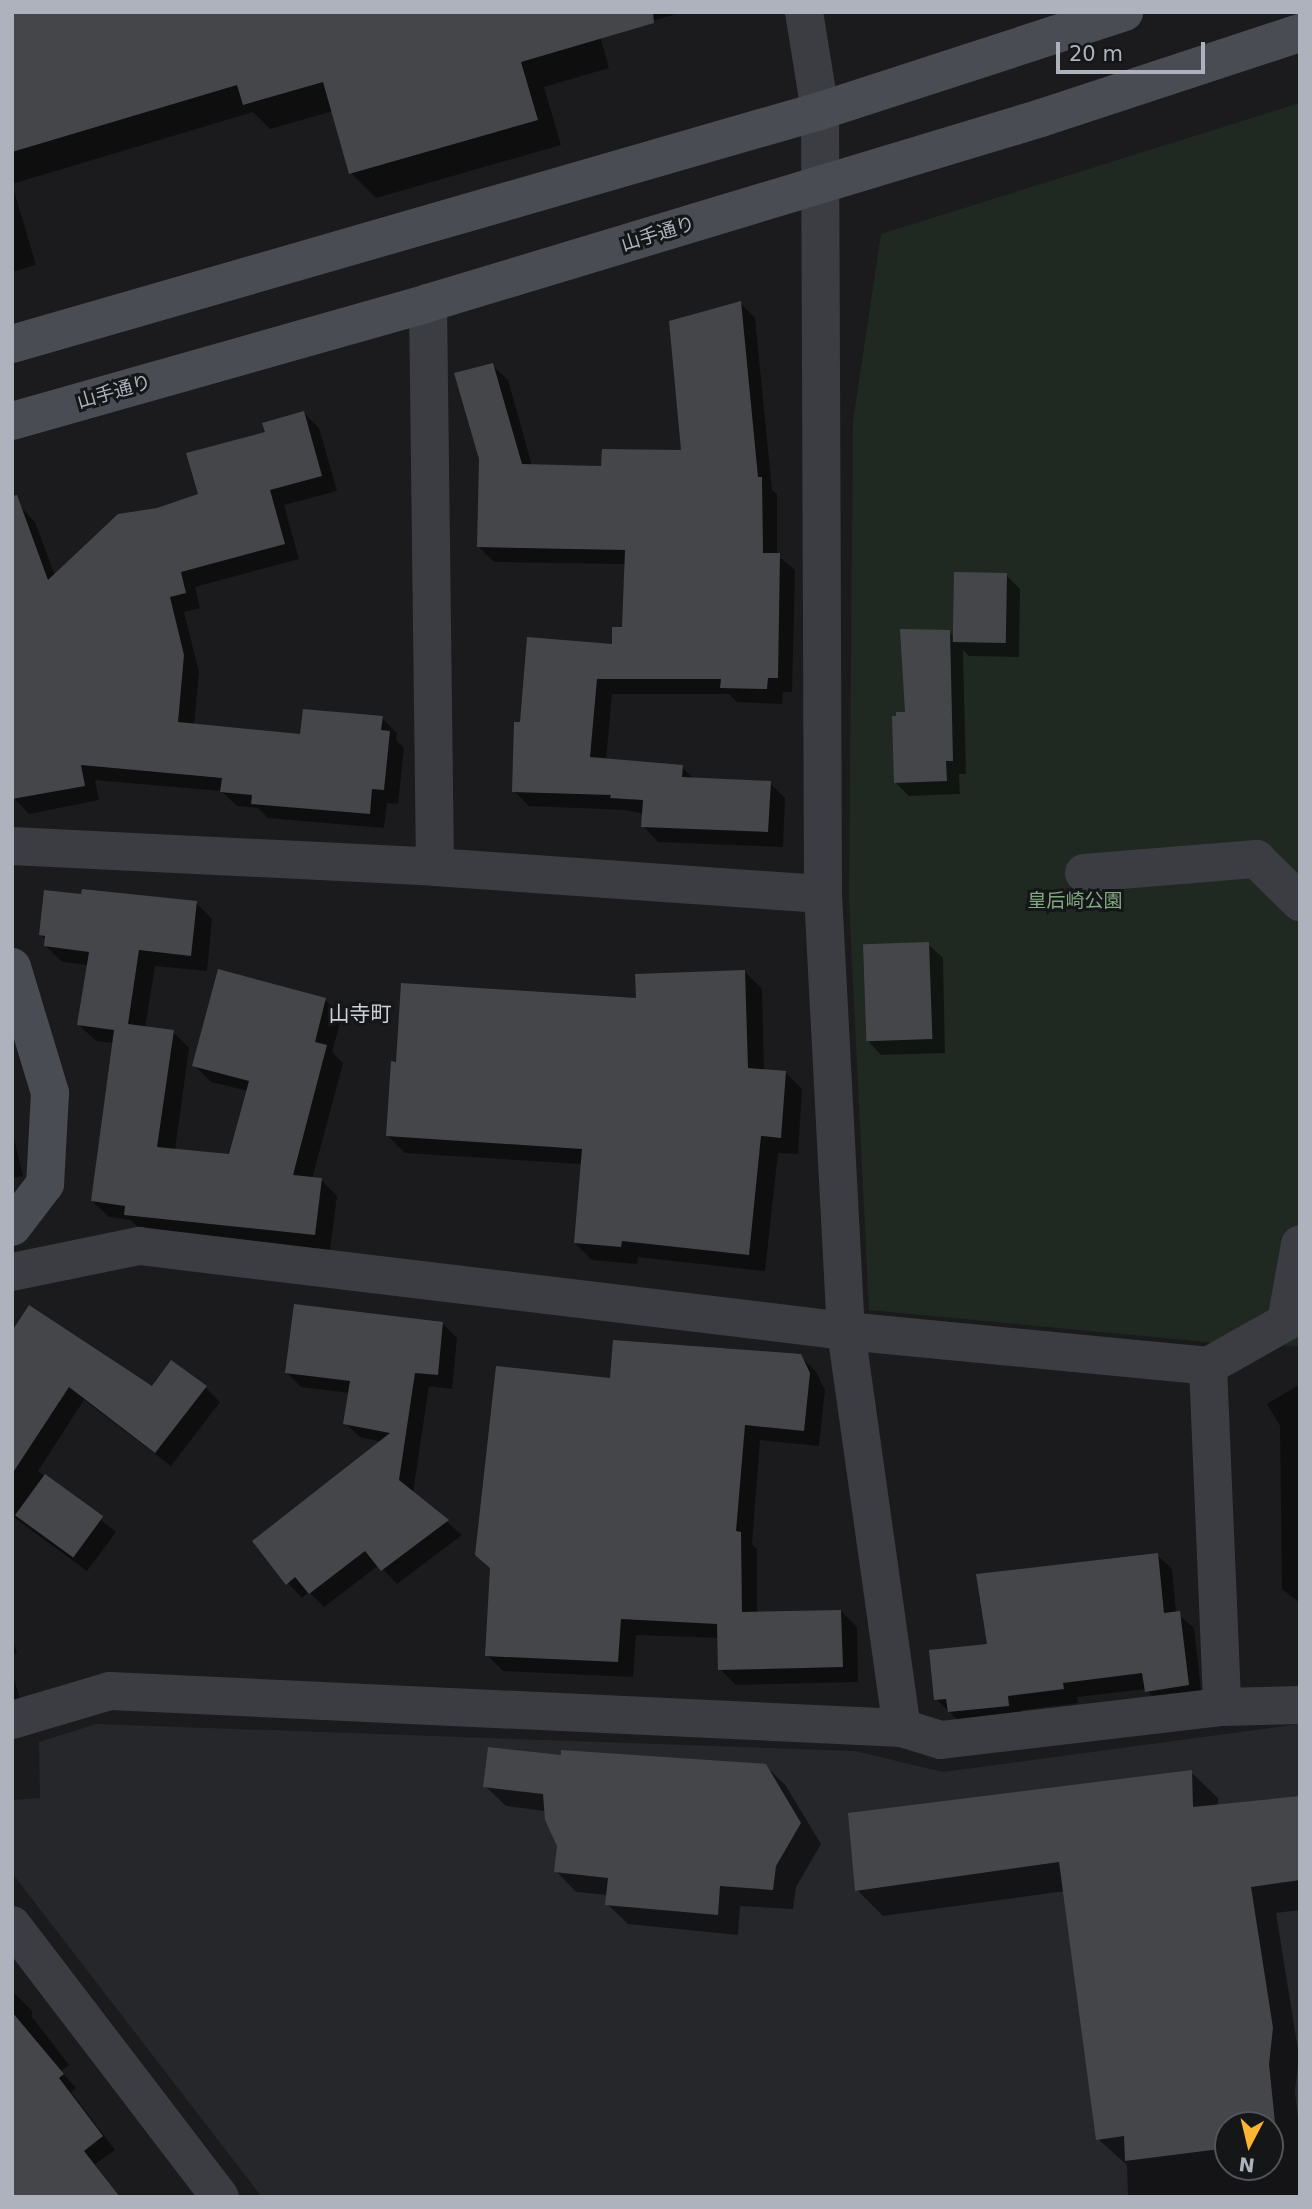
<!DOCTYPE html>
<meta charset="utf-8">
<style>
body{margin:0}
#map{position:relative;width:1312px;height:2209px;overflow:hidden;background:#1b1b1d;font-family:"DejaVu Sans","Noto Sans JP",sans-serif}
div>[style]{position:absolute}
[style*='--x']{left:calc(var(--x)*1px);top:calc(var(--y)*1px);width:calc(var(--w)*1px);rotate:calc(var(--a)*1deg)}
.built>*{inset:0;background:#26272a}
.green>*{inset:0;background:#202921}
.shadow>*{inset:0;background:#0007}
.building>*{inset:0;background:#45464a;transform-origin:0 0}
.street>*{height:38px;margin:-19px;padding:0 19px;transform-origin:19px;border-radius:19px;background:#3b3d42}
.secondary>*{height:38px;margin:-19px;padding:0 19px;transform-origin:19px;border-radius:19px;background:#494c53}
span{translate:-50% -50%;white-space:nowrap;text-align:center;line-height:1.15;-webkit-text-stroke:6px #151618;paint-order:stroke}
.street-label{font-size:19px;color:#adb2bd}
.park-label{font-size:19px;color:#83a984}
.neighbourhood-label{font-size:21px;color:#ced1d9}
.frame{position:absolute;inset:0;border:14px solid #adb2bd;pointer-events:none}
.north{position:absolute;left:1214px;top:2111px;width:70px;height:70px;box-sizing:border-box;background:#151618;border:2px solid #52545a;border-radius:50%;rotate:187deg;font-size:19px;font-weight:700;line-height:28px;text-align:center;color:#adb2bd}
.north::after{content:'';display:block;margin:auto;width:24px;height:32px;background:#fcb434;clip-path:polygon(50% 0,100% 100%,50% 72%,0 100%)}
.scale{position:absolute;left:1056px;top:42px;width:149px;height:32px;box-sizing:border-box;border:4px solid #adb2bd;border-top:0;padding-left:9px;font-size:21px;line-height:24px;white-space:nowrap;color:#adb2bd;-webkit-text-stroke:5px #151618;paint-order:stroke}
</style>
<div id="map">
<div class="built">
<i style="clip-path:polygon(evenodd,96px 1724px,855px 1751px,943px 1772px,1300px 1724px,1300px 2197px,262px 2197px,12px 1873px,12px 1800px,40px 1798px,39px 1742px,96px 1724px,1228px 2125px,1270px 2125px,1270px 2167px,1228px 2167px,1228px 2125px)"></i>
</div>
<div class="green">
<i style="clip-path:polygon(1300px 103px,1300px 1346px,1228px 1344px,869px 1310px,849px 900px,853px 422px,881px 234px)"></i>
</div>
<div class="shadow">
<i style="clip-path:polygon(12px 12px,683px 12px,600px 36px,609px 68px,544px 87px,561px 145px,376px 198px,351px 173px,333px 111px,270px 129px,253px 112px,12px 184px,36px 265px,12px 272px)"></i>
<i style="clip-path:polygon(740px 303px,755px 318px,772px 490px,777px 494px,777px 555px,795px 570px,792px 692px,783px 692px,782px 704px,737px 702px,729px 694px,612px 694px,606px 760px,682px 767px,695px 780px,770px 783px,785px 798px,783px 847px,658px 842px,643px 826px,644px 814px,625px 810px,529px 806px,514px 791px,623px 629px,626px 564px,494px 562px,479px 547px,492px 365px,508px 380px,532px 466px,603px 468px,683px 451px)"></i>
<i style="clip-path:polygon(304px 413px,319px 428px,337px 491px,284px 505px,299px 559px,195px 587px,200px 608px,184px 612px,199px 672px,194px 726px,302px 736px,382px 718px,397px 733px,396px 740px,404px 748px,398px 804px,387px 803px,384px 828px,268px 818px,258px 808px,237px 806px,221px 791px,95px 780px,99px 800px,29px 814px,14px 798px,20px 506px,35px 522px,55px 576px,157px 510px,200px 495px,267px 433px)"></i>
<i style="clip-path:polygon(1006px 575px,1020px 589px,1019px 657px,969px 656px,963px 650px,966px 774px,959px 774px,960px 794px,909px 796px,895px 782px,907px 713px,949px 632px,954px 637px)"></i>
<i style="clip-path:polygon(196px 903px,212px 919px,207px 971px,155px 966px,145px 1028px,173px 1032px,189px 1048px,175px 1150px,231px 1156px,248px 1091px,211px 1082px,194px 1065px,325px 1000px,342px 1016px,332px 1052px,343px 1063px,312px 1179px,321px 1180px,337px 1196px,330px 1250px,142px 1231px,131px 1220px,109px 1217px,92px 1201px,114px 1043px,96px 1041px,79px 1025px,89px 965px,62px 962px,46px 946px,47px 940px,40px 934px)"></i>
<i style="clip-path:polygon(928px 944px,943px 958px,945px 1053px,881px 1055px,867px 1040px)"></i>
<i style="clip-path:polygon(745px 972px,762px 989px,764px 1071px,785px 1072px,802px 1089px,798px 1154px,778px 1153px,765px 1271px,638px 1257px,637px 1264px,592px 1260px,575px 1243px,582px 1164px,405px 1153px,388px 1136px,638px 999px)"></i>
<i style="clip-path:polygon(12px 1130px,23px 1176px,12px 1178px)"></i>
<i style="clip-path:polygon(443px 1324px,457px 1338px,452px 1389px,429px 1386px,413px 1493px,462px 1535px,397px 1584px,379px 1565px,324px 1607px,309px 1592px,302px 1598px,288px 1583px,382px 1442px,360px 1437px,345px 1423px,350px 1393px,301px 1387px,287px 1373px)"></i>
<i style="clip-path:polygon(12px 1334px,152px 1388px,205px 1387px,220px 1402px,171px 1466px,84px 1400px,38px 1471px,116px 1532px,87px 1571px,12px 1516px)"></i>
<i style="clip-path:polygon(800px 1356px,816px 1372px,825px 1390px,819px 1446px,760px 1440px,752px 1544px,757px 1549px,757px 1614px,841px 1611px,857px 1627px,858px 1682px,736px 1685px,720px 1669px,719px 1638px,636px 1635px,633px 1677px,503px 1671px,487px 1655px,611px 1380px)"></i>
<i style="clip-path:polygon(1297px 1386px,1300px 1389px,1300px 1603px,1282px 1589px,1280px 1426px,1267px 1404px)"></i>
<i style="clip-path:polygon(1157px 1555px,1172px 1569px,1176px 1613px,1194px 1628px,1202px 1699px,1161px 1706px,1146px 1689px,1077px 1697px,1078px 1703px,1022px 1710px,1023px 1720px,964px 1726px,936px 1699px,989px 1646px)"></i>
<i style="clip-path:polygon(12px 1637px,17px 1653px,12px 1655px)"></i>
<i style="clip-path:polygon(12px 1672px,20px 1699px,12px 1702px)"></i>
<i style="clip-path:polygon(563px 1757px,765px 1765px,786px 1786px,821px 1844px,796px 1887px,793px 1909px,740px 1906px,738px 1935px,628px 1924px,607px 1904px,608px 1895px,576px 1892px,556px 1871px,559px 1846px,545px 1811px,506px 1806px,485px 1786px)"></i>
<i style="clip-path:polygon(evenodd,1191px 1772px,1218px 1798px,1218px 1806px,1300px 1798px,1300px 1910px,1276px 1913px,1299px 2056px,1295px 2091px,1300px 2138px,1300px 2197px,1128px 2197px,1127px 2165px,1098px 2139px,1065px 1891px,883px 1916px,857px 1890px,1191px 1772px,1228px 2125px,1270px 2125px,1270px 2167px,1228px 2167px,1228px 2125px)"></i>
<i style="clip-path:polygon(12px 1991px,32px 2011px,32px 2017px,69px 2065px,61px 2071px,76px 2088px,71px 2092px,115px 2150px,95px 2164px,120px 2197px,12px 2197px)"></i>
</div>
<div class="building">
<i style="clip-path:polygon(12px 12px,653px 12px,654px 23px,521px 62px,538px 120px,349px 174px,323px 82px,243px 105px,237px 85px,12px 152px)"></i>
<i style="clip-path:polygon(741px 301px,758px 477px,762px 477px,763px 553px,780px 553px,778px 678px,768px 678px,767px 689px,720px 688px,721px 679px,597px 679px,590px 757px,683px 765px,682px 777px,771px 781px,768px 832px,641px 827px,643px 800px,610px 798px,611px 795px,512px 792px,514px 722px,520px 722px,527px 637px,612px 644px,612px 627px,622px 627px,625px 550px,477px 547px,479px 459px,454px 373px,493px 363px,522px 464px,601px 466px,602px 449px,681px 450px,669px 321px)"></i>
<i style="clip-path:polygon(304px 411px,322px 476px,270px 490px,285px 544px,181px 572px,186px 593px,170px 597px,184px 655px,178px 722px,300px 734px,303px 709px,383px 716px,381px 730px,390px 731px,384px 790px,372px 789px,370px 814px,251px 804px,252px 795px,220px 792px,222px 778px,81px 765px,85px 786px,12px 799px,12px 496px,17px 495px,48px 580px,118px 514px,157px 508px,198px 494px,186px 453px,265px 432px,262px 423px)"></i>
<i style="left:954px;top:572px;width:53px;height:70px;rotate:1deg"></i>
<i style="clip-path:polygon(900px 629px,950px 630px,953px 761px,946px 761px,947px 781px,894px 783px,892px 716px,896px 716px,896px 712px,905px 712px)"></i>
<i style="clip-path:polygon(82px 889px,197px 901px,191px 956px,139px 950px,128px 1024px,174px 1030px,157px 1147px,229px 1154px,249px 1081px,192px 1066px,218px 969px,326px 998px,315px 1042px,327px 1045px,293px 1175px,322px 1178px,315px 1235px,124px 1215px,125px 1206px,91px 1201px,114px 1030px,77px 1025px,89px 952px,44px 946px,45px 936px,39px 935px,44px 890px,81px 894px)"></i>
<i style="left:929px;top:942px;width:97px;height:66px;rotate:88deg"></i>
<i style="clip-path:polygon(745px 970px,748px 1068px,786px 1071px,781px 1138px,761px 1136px,749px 1255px,622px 1241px,621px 1247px,574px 1243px,582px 1149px,386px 1136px,391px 1061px,396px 1062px,401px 983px,636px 998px,635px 974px)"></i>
<i style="clip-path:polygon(294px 1304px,443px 1322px,438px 1375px,415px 1373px,399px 1480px,449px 1520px,381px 1571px,365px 1551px,309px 1594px,295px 1577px,286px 1585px,252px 1541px,390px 1433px,343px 1424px,350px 1381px,285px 1373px)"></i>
<i style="clip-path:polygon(29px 1305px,152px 1386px,171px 1360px,207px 1386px,155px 1453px,69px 1387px,12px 1474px,12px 1331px)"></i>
<i style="clip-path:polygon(613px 1340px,801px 1354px,810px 1373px,804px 1431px,745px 1425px,736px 1531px,741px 1532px,742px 1612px,841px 1610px,843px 1667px,718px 1670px,717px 1624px,621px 1619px,618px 1662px,485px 1656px,490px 1568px,475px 1555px,496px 1366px,610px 1378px)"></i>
<i style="left:45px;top:1474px;width:72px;height:51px;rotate:36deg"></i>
<i style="clip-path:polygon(1158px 1553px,1164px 1613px,1180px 1611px,1189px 1685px,1145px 1692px,1142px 1673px,1063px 1683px,1064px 1689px,1008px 1696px,1009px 1706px,948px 1712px,946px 1699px,934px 1700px,929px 1650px,987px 1644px,976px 1574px)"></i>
<i style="clip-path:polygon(488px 1747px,561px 1755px,561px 1750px,766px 1764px,801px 1823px,776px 1866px,773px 1890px,720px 1886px,718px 1915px,605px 1905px,608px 1878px,554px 1872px,557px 1846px,545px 1820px,543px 1794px,483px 1787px)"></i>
<i style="clip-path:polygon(1192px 1770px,1193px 1807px,1300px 1796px,1300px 1880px,1251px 1887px,1273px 2028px,1269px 2064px,1277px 2142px,1270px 2143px,1270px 2125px,1228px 2125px,1228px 2148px,1125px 2161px,1124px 2136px,1096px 2140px,1059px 1862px,855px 1891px,848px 1813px)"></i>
<i style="clip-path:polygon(12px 2012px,64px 2074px,59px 2078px,103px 2136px,84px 2151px,120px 2197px,12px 2197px)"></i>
</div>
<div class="street">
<i style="--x:804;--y:12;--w:100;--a:80.8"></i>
<i style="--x:820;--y:111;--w:783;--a:89.78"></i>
<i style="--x:823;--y:894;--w:438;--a:87"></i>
<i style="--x:846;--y:1331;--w:401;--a:82"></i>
<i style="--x:428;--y:303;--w:564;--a:89.29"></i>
<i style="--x:12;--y:846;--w:424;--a:2.8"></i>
<i style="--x:435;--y:867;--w:389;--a:4"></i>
<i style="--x:1084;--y:873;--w:173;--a:-4.7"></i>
<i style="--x:1256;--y:859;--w:62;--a:44.3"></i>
<i style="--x:12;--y:1272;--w:130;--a:-11.6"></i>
<i style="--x:139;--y:1246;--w:712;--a:6.86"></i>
<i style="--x:846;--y:1331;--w:364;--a:5.5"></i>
<i style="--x:1208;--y:1366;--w:341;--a:87.6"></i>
<i style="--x:1208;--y:1366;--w:90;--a:-29.4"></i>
<i style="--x:1286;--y:1322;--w:79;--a:-79.8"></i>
<i style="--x:12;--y:1720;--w:102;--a:-16.5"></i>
<i style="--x:110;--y:1691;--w:793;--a:2.67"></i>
<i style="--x:902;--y:1728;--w:41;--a:17.1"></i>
<i style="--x:941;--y:1740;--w:283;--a:-6.7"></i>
<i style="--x:1222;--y:1707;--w:78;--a:-1.5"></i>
<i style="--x:12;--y:1925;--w:342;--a:52.6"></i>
</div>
<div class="secondary">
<i style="--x:12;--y:344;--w:841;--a:-16.09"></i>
<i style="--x:820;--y:111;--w:320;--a:-18"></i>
<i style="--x:12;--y:421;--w:432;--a:-15.8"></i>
<i style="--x:428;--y:303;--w:640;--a:-16.79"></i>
<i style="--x:1041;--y:118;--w:273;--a:-18.2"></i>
<i style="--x:12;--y:967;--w:132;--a:73.2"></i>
<i style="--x:50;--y:1093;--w:91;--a:93.1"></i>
<i style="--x:45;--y:1184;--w:54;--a:127.5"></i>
</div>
<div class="street-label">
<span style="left:658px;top:234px;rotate:-17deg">山手通り</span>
<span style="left:114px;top:392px;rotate:-16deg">山手通り</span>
</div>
<div class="park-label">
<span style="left:1075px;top:901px">皇后崎公園</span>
</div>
<div class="neighbourhood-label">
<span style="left:360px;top:1014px">山寺町</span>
</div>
<div class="frame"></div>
<div class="north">N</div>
<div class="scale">20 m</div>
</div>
